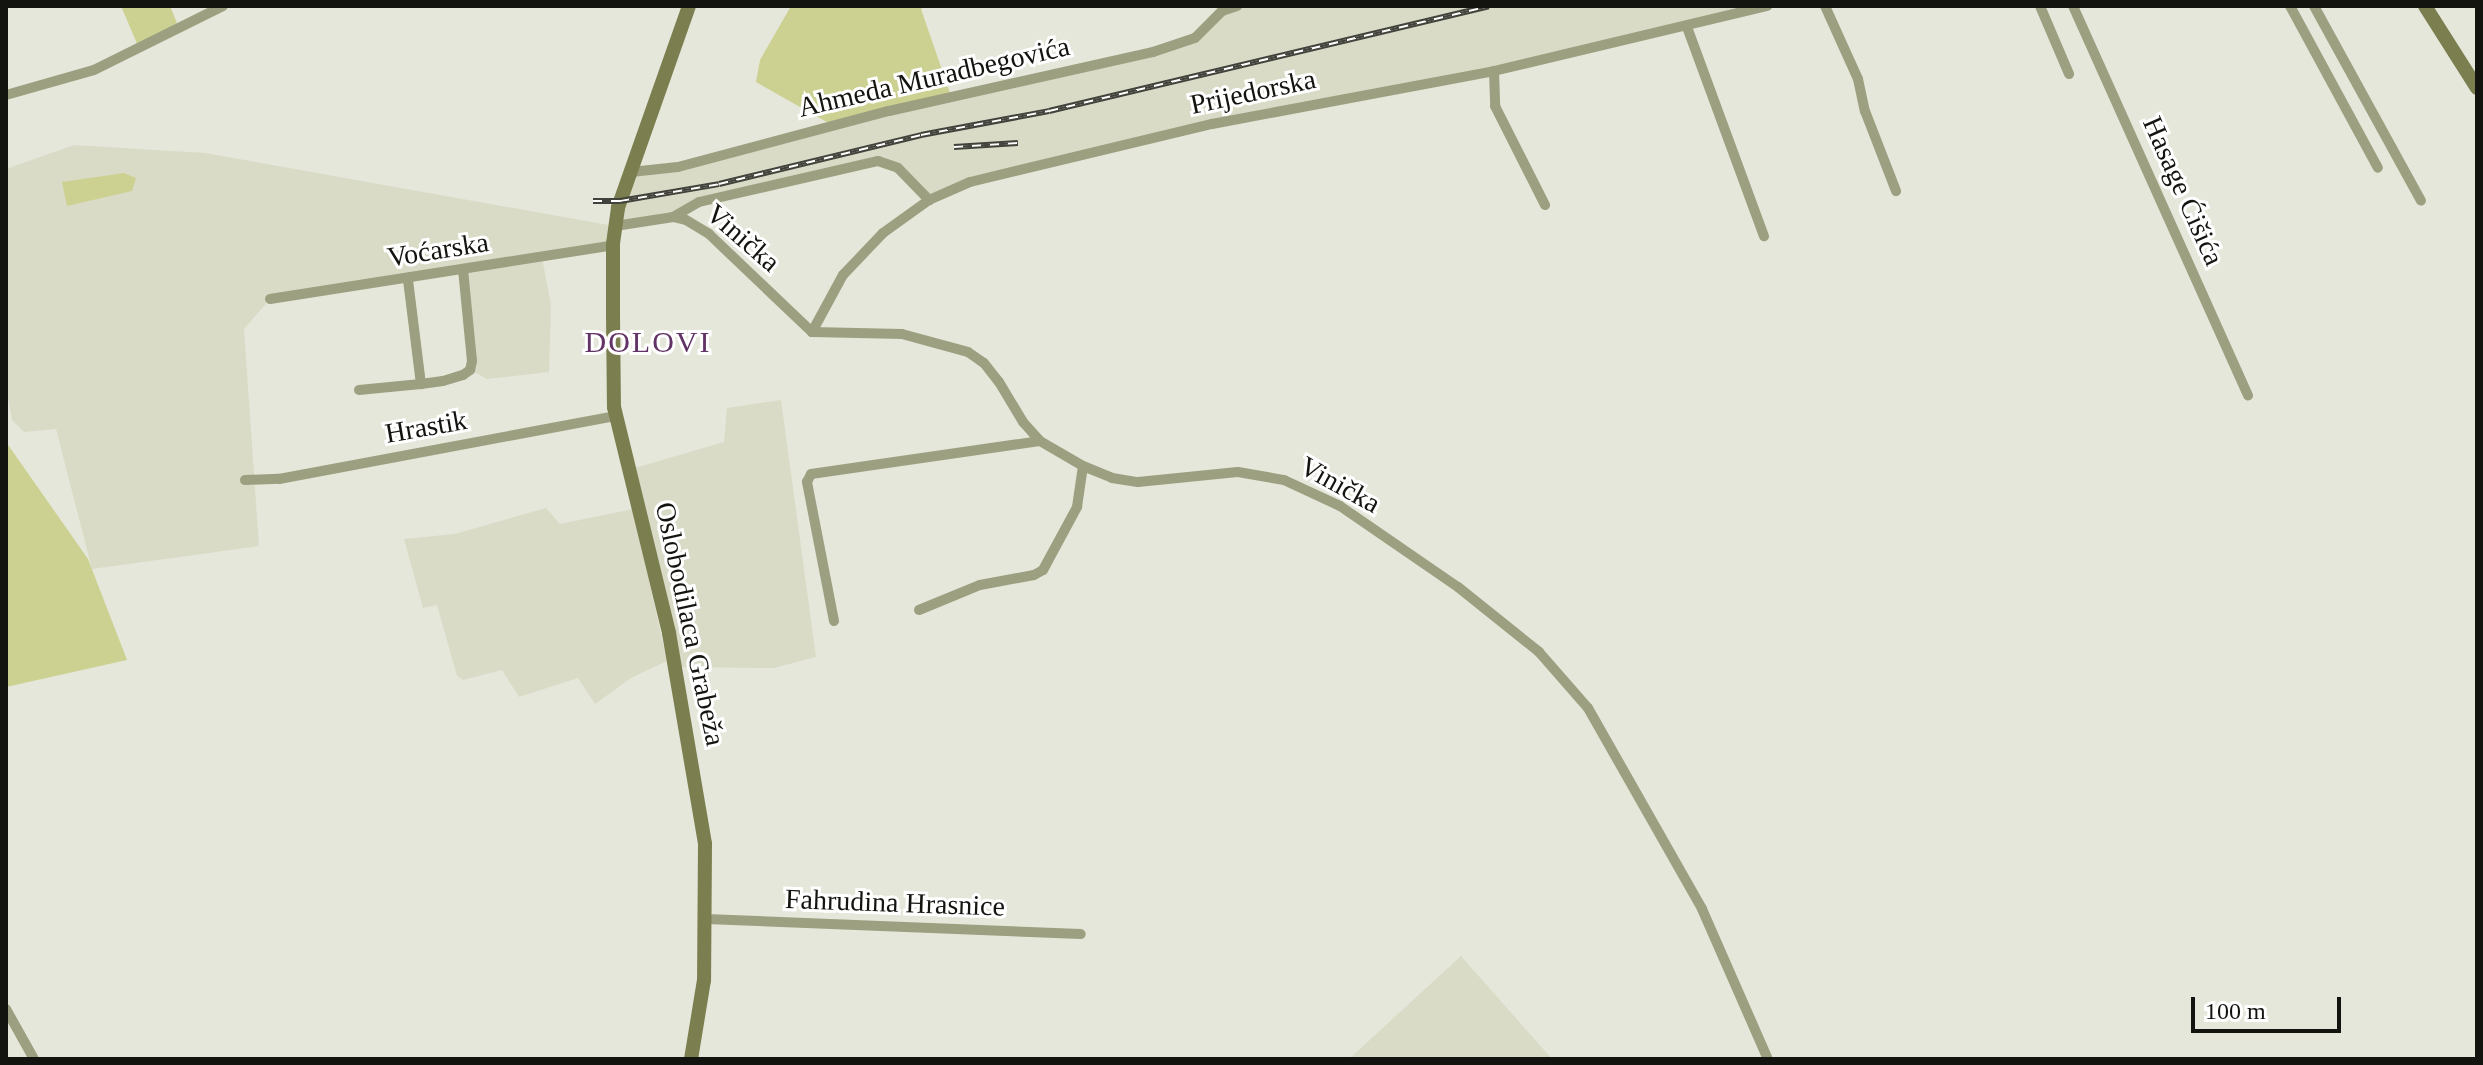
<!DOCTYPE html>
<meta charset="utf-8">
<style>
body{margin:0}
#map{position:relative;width:2483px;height:1065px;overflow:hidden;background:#e5e7da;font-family:"Times New Roman",serif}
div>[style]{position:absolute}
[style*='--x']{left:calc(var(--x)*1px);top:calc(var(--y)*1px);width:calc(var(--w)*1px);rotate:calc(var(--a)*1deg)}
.built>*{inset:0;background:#d9dbc7}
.green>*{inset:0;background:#ccd191}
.street>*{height:10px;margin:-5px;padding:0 5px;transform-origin:5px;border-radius:5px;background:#9da080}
.secondary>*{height:14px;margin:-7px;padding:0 7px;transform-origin:7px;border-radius:7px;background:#7b7e4e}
.rail>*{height:6px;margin-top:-3px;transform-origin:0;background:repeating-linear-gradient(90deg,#fff 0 9px,#41423b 0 18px);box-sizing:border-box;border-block:2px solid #41423b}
span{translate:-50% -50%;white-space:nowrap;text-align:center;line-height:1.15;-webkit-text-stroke:6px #fff;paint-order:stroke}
.street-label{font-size:28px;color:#13140f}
.neighbourhood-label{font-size:30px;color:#623366;letter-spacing:2px}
.frame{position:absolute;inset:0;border:8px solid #13140f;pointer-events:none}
.scale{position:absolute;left:2191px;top:997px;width:150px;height:36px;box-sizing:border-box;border:4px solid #13140f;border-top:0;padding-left:10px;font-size:24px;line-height:28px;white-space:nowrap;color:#13140f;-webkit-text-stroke:6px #fff;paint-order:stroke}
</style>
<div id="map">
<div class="built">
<i style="clip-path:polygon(1237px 6px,1767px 6px,1687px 27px,1062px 158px,929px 200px,886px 161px,615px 226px,613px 245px,542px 258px,551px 305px,549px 372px,487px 379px,470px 370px,462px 270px,270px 299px,244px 329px,259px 546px,92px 569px,56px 429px,24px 432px,12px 420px,6px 386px,6px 169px,74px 145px,205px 153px,614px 226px,631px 172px,657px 171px,1195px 38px)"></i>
<i style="clip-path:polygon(781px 400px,816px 657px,774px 668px,676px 667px,628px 470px,724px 442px,727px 408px)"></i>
<i style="clip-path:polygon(546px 508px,560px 524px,633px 509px,667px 661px,631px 678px,595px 704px,578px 678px,519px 697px,502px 670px,463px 680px,457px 676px,437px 605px,423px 608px,404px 539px,455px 534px)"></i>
<i style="clip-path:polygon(1461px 956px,1552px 1059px,1349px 1059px)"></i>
</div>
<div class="green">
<i style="clip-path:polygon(121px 6px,170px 6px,177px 23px,138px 46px)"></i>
<i style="clip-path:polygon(791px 6px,927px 6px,921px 9px,951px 96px,832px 125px,756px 82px,760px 60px)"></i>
<i style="clip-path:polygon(124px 173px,136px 178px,132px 191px,67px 206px,62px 182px)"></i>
<i style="clip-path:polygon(6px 442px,88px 559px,127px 660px,6px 687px)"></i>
</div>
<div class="street">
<i style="--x:1825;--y:6;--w:80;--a:65.7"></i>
<i style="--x:1858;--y:79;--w:33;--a:78"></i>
<i style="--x:1865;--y:111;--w:86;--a:68.8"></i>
<i style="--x:2040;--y:6;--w:74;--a:66.9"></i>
<i style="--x:2073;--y:6;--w:427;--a:65.8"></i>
<i style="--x:2290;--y:6;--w:184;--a:61.5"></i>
<i style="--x:2314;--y:6;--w:222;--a:61.2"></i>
<i style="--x:1687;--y:27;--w:223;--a:69.8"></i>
<i style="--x:1494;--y:71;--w:35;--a:88"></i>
<i style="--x:1495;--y:106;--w:111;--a:63.2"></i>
<i style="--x:6;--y:95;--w:91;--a:-15.9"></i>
<i style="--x:94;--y:70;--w:144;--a:-26.4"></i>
<i style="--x:631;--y:172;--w:47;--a:-6.1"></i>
<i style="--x:678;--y:167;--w:218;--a:-14.9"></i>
<i style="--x:889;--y:111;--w:271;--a:-12.6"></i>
<i style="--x:1153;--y:52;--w:44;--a:-18.4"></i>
<i style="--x:1195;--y:38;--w:38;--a:-45"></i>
<i style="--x:1222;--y:11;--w:16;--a:-18"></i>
<i style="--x:673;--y:217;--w:30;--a:-30"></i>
<i style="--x:699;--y:202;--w:184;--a:-12.9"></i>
<i style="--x:878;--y:161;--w:21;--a:19"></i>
<i style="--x:898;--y:168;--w:45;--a:45.9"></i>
<i style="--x:615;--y:226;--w:59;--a:-8.8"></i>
<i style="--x:673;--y:217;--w:13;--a:13"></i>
<i style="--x:686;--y:220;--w:27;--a:31"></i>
<i style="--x:709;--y:234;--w:142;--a:43.6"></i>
<i style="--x:812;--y:332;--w:90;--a:1.3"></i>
<i style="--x:902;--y:334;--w:68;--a:15.3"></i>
<i style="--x:968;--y:352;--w:19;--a:35"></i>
<i style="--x:984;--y:363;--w:24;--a:52"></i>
<i style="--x:999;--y:382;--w:47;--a:59"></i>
<i style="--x:1023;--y:422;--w:25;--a:48"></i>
<i style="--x:1040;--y:441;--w:50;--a:30.2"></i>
<i style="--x:1083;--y:466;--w:31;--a:22"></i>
<i style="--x:1112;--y:478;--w:26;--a:9"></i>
<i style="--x:1138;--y:482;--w:100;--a:-5.7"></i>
<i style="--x:1238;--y:472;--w:47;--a:9.9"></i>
<i style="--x:1284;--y:480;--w:62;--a:24.9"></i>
<i style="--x:1340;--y:506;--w:143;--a:34.5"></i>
<i style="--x:1458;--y:587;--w:104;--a:38.7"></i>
<i style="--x:1539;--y:652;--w:74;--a:48.8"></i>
<i style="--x:1588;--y:708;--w:231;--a:60.4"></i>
<i style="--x:1702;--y:909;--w:164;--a:66.3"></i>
<i style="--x:408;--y:280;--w:105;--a:82.9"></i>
<i style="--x:421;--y:384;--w:22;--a:-8"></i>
<i style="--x:443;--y:381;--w:21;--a:-17"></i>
<i style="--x:463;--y:375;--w:9;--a:-36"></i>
<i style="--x:470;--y:370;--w:9;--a:-77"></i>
<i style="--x:472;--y:361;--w:91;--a:-95.6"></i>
<i style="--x:270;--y:299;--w:347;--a:-8.9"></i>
<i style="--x:812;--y:332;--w:65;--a:-61.5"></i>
<i style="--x:843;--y:275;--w:58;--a:-46.4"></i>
<i style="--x:883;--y:233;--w:57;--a:-35.7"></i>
<i style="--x:929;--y:200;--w:45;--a:-23.7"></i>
<i style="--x:970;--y:182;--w:249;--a:-13.5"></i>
<i style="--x:1212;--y:124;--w:287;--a:-10.6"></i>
<i style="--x:1494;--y:71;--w:281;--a:-13.4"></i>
<i style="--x:359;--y:390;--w:62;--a:-5.5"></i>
<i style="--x:245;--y:480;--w:34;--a:-2"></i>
<i style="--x:279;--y:479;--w:343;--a:-10.6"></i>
<i style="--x:919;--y:610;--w:66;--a:-22.3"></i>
<i style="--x:980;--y:585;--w:55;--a:-10.5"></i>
<i style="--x:1034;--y:575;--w:10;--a:-29"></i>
<i style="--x:1043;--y:570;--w:72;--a:-61.6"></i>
<i style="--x:1077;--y:507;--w:41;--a:-81.7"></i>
<i style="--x:834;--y:621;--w:142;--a:-101"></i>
<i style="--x:807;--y:482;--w:9;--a:-63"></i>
<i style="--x:811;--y:474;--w:231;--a:-8.2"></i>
<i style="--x:706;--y:919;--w:375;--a:2.3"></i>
<i style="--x:6;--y:1009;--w:57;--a:60.8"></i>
</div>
<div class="secondary">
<i style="--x:689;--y:6;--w:214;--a:109.4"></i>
<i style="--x:618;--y:208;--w:37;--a:98"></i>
<i style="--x:613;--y:245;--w:70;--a:90"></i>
<i style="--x:613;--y:315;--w:92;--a:89.4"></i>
<i style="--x:614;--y:407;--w:233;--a:76.3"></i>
<i style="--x:669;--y:633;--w:214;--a:80.3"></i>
<i style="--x:705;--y:844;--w:136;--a:90.4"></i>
<i style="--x:704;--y:980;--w:80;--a:99.3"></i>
<i style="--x:2425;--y:6;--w:97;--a:57.6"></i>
</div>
<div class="rail">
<i style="--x:954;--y:147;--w:64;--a:-3.6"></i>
<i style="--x:593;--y:201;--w:27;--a:0"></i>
<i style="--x:620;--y:201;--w:100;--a:-9.7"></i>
<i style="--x:719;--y:184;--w:208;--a:-13.6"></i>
<i style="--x:921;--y:135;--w:130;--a:-10.6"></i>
<i style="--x:1049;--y:111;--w:452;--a:-13.4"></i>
</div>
<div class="street-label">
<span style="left:934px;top:77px;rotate:-13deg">Ahmeda Muradbegovića</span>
<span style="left:1253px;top:92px;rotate:-12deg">Prijedorska</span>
<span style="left:2183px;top:191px;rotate:66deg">Hasage Ćišića</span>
<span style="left:743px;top:238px;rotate:41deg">Vinička</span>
<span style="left:438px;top:250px;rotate:-9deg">Voćarska</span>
<span style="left:426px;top:427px;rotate:-10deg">Hrastik</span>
<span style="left:1340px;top:485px;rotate:29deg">Vinička</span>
<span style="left:690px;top:624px;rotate:78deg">Oslobodilaca Grabeža</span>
<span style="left:895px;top:903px;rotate:2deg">Fahrudina Hrasnice</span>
</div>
<div class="neighbourhood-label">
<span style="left:648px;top:342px">DOLOVI</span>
</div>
<div class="frame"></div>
<div class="scale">100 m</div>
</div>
